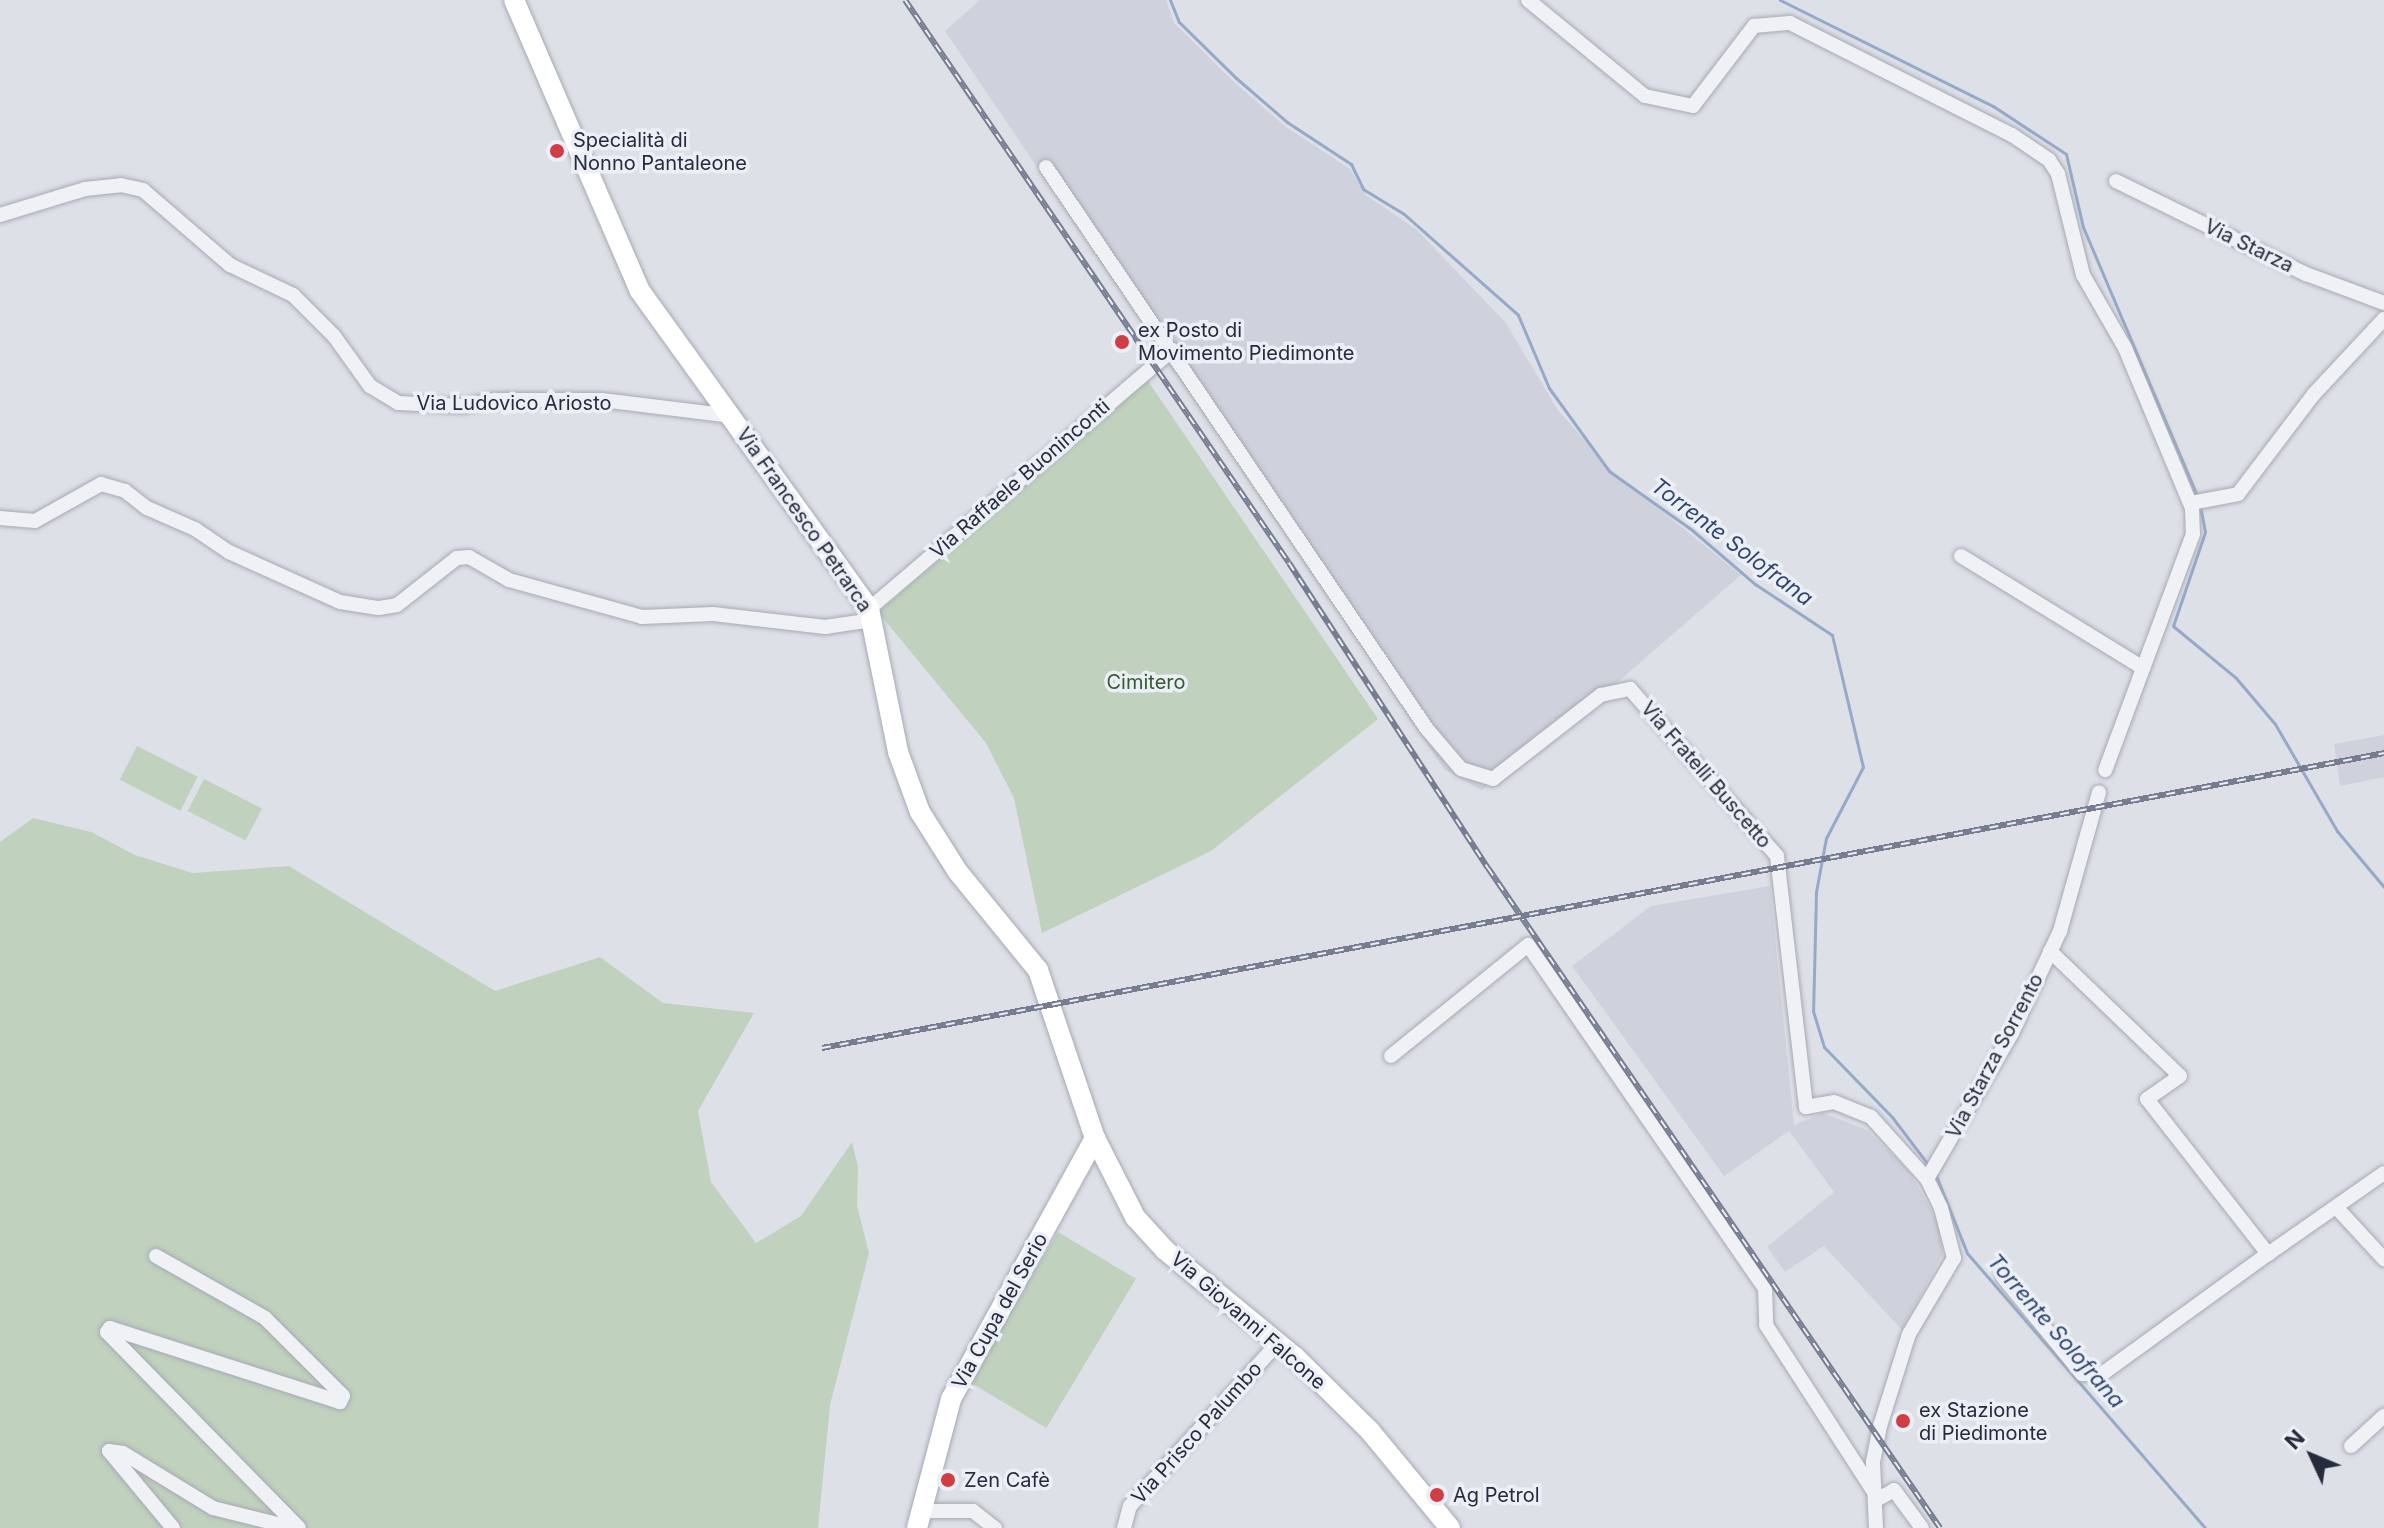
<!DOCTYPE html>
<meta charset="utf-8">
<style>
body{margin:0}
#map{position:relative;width:2384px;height:1528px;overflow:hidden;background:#dde0e7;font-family:Inter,sans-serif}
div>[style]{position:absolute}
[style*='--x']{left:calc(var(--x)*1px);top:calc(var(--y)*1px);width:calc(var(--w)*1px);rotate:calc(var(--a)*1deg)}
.built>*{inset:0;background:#cfd2dc}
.green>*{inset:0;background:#c0d1bd;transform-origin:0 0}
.stream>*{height:3px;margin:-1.5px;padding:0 1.5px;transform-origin:1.5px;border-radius:1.5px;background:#96a9c8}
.roads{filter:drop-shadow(0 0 2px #a6aab4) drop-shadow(0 0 2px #a6aab4)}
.street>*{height:14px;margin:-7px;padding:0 7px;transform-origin:7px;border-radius:7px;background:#eff1f5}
.secondary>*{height:20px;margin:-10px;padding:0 10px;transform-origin:10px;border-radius:10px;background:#fff}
.rail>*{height:6px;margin-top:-3px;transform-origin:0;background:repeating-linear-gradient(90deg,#eceff5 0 9px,#767d91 0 18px);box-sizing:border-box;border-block:2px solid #767d91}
.dots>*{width:22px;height:22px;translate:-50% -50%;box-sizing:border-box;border:4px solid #eceff5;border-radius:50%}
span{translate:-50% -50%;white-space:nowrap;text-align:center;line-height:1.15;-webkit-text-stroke:7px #eceff5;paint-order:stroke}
.poi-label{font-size:20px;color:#262c3e}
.left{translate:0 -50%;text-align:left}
.street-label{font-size:20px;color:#262c3e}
.park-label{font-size:20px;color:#365a33}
.water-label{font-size:22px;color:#2f4672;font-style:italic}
.north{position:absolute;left:2272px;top:1416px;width:80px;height:80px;-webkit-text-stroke:6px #eceff5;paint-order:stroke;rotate:314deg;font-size:22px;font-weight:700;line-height:32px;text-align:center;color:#262c3e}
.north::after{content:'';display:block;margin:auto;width:28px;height:36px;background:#262c3e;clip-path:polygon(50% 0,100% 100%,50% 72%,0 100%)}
</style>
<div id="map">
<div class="built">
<i style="clip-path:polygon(980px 0,1166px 0,1174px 23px,1234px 82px,1286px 127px,1350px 169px,1366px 195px,1417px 230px,1506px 323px,1557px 409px,1612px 471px,1741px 575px,1514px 772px,1481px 790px,1444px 769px,945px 31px)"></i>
<i style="clip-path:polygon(2384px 735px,2384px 777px,2340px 786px,2334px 744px)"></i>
<i style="clip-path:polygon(1770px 886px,1794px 1125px,1823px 1113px,1867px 1130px,1909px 1171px,1938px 1222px,1943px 1254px,1902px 1330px,1824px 1246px,1785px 1272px,1767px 1247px,1834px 1192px,1789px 1131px,1724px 1176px,1572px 966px,1651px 906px)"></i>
</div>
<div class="green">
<i style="clip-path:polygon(1148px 381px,1378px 719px,1211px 851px,1042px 933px,1014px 798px,986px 743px,878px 612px)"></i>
<i style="left:137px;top:746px;width:68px;height:38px;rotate:27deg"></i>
<i style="left:204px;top:779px;width:65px;height:36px;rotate:27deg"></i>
<i style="clip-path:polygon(33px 818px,91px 832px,135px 855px,192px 873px,289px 866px,495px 991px,600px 957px,663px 1003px,754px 1013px,698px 1111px,711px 1182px,756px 1243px,801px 1216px,852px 1142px,858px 1167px,857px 1206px,869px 1253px,830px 1405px,818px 1528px,0 1528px,0 842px)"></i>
<i style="left:1058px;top:1232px;width:91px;height:174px;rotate:31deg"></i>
</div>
<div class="stream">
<i style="--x:1170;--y:0;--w:24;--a:68"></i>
<i style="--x:1179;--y:22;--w:78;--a:44.5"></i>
<i style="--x:1235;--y:77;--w:69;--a:40.9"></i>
<i style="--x:1287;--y:122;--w:77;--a:33.3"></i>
<i style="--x:1351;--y:164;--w:28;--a:64"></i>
<i style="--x:1363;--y:189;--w:48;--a:31.4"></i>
<i style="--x:1404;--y:214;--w:152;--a:41.5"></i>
<i style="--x:1518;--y:315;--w:79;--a:67"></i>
<i style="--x:1549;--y:388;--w:102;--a:54.1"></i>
<i style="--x:1609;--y:471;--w:102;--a:35.4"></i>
<i style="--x:1692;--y:530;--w:83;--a:40.6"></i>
<i style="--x:1755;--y:584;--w:92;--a:33.5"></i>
<i style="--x:1832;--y:635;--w:136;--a:76.8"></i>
<i style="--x:1863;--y:767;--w:80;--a:117.5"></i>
<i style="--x:1826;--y:838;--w:55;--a:100.5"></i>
<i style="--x:1816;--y:892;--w:119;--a:91.4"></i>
<i style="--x:1813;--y:1011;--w:38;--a:73"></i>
<i style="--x:1824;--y:1047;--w:98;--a:45.8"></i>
<i style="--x:1892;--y:1117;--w:63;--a:52.8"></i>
<i style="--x:1780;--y:0;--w:238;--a:26.5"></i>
<i style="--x:1993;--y:106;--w:87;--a:33.3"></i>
<i style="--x:2066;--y:154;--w:75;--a:76.9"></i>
<i style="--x:2083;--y:227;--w:291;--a:67"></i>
<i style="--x:2200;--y:506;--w:26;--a:79"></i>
<i style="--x:2205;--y:532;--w:99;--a:108.8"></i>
<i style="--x:2173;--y:626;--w:82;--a:39.5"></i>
<i style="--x:2236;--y:678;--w:60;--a:49.7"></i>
<i style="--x:2275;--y:724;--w:124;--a:59.9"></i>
<i style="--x:2337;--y:831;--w:73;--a:50"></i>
<i style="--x:1935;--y:1173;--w:86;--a:68.2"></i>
<i style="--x:1967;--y:1253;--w:364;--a:49.1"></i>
</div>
<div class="roads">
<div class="street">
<i style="--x:1528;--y:0;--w:151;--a:39.4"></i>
<i style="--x:1645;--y:96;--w:49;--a:11.8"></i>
<i style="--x:1693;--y:106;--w:101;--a:-52.7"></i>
<i style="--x:1754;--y:26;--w:36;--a:-5"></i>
<i style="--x:1790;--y:23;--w:249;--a:26.8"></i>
<i style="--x:2012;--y:135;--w:45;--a:34"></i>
<i style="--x:2049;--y:160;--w:17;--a:57"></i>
<i style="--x:2058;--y:174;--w:104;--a:76.1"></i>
<i style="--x:2083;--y:275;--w:84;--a:60.1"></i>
<i style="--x:2125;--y:348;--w:173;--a:67.3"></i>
<i style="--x:2192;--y:508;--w:26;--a:88"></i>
<i style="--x:2193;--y:534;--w:252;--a:110.4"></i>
<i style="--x:1046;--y:167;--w:679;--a:55.87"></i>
<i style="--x:1427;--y:729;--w:52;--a:49.6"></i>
<i style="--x:1461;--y:769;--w:34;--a:17"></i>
<i style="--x:1493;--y:779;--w:137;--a:-37.9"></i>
<i style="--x:1601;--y:695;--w:30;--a:-12"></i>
<i style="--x:1630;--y:689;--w:222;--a:48.6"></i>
<i style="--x:1777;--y:856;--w:253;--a:83.4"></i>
<i style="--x:1806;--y:1107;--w:28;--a:-10"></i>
<i style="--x:1834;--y:1102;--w:40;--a:22"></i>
<i style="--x:1871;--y:1117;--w:84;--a:47.9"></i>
<i style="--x:1927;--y:1179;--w:32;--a:64"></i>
<i style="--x:1941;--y:1208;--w:52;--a:75.4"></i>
<i style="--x:1954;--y:1258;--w:88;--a:120.6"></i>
<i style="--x:1909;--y:1334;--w:96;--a:107.5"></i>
<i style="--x:1880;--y:1426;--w:37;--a:101"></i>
<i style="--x:1873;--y:1462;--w:66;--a:87.4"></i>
<i style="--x:2116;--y:181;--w:212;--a:26.1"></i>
<i style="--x:2306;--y:274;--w:83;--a:20.4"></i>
<i style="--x:0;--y:215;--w:89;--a:-17"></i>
<i style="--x:85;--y:189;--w:36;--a:-6"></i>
<i style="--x:121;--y:185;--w:23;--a:13"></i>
<i style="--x:143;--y:190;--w:115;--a:40.8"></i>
<i style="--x:230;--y:265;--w:70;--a:25.5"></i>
<i style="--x:293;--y:295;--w:58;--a:45"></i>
<i style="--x:334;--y:336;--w:62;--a:54.2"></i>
<i style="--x:370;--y:386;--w:33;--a:31"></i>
<i style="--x:398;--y:403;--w:65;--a:2.6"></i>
<i style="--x:463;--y:406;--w:33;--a:-11"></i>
<i style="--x:495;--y:400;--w:107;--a:0"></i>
<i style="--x:602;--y:400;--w:131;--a:7"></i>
<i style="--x:2191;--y:503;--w:48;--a:-10.8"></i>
<i style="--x:2238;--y:494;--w:126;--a:-52.8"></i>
<i style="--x:2314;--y:394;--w:103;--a:-47"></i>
<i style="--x:0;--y:518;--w:35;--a:5"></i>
<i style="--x:35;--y:521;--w:76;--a:-29.3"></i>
<i style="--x:101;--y:484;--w:25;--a:16"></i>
<i style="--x:125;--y:491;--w:28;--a:38"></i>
<i style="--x:147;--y:508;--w:52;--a:23.6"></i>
<i style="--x:195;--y:529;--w:41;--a:34.1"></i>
<i style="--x:229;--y:552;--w:122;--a:24.2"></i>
<i style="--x:340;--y:602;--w:39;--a:9"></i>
<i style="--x:379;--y:608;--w:18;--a:-9"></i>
<i style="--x:397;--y:605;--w:76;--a:-38.1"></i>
<i style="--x:457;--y:558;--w:12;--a:-5"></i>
<i style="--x:469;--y:557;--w:46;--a:29.9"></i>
<i style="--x:509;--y:580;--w:138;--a:15.5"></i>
<i style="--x:642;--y:617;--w:71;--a:-2.4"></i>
<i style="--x:713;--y:614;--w:113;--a:6.6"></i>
<i style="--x:825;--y:627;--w:49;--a:-8.3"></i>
<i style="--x:1961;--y:556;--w:214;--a:31.6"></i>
<i style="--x:869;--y:609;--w:399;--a:-40.5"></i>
<i style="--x:2050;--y:951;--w:180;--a:43.9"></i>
<i style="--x:2180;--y:1076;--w:40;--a:145.1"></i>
<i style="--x:2147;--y:1099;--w:197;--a:52"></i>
<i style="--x:2268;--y:1254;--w:141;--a:-34.9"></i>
<i style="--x:1391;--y:1056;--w:176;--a:-39"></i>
<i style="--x:1528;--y:945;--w:417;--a:55.4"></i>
<i style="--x:1765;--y:1288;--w:37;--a:88"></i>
<i style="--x:1766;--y:1325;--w:202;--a:57.1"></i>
<i style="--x:1927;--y:1179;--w:169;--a:-59.8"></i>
<i style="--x:2012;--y:1033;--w:113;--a:-64.8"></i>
<i style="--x:2060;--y:931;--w:144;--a:-74.3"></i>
<i style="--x:2336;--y:1207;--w:71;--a:47.3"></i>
<i style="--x:156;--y:1256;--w:125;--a:29.6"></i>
<i style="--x:265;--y:1318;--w:110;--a:45"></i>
<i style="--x:343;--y:1396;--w:7;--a:117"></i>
<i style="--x:340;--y:1402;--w:242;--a:-162.2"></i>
<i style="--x:110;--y:1328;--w:5;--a:127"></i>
<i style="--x:107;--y:1332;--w:274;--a:45.6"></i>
<i style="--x:2003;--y:1277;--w:125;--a:50.8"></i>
<i style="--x:2082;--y:1374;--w:20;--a:0"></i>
<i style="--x:2102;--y:1374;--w:205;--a:-35.9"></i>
<i style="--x:2351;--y:1446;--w:45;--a:-42.3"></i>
<i style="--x:1878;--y:1499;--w:18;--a:-29"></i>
<i style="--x:1894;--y:1490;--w:47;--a:53.6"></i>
<i style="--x:921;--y:1511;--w:52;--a:0"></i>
<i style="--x:973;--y:1511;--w:28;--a:38"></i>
<i style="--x:173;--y:1528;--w:100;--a:-129.7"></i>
<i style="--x:109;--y:1451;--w:14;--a:8"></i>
<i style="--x:123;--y:1453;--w:105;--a:31.4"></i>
<i style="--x:213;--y:1508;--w:83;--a:13.9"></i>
<i style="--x:1124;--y:1528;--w:23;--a:-75"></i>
<i style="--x:1130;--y:1506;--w:220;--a:-47.8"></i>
</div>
<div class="secondary">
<i style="--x:514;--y:0;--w:317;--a:66.6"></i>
<i style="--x:640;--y:291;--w:392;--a:54.2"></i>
<i style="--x:869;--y:609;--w:146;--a:78.5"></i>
<i style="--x:898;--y:752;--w:64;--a:69.9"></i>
<i style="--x:920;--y:812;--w:71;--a:57.7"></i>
<i style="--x:958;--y:872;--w:127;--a:50.8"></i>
<i style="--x:1038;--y:970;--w:177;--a:71.3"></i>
<i style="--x:1095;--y:1138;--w:89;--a:63.1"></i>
<i style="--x:1135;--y:1217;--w:45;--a:47.7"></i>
<i style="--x:1165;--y:1250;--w:168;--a:39.5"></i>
<i style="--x:1295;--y:1357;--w:105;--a:44.6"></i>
<i style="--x:1370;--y:1431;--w:126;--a:50.5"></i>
<i style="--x:917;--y:1528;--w:133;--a:-75.2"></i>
<i style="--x:951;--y:1399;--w:298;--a:-61.1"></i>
</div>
</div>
<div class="rail">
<i style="--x:905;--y:0;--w:681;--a:55.7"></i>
<i style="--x:1289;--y:563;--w:364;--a:56.9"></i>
<i style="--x:1488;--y:868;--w:800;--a:55.59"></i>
<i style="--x:822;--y:1048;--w:1590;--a:-10.69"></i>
</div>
<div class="dots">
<i style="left:557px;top:151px;background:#d03d44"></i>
<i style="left:1122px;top:342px;background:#d03d44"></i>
<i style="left:1903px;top:1421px;background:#d03d44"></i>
<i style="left:948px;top:1480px;background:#d03d44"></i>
<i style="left:1437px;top:1495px;background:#d03d44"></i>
</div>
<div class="poi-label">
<span class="left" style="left:573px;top:152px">Specialità di<br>Nonno Pantaleone</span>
<span class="left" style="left:1138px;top:342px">ex Posto di<br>Movimento Piedimonte</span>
<span class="left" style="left:1919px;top:1422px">ex Stazione<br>di Piedimonte</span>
<span class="left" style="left:964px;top:1480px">Zen Cafè</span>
<span class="left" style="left:1453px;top:1495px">Ag Petrol</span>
</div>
<div class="street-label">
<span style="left:2249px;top:246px;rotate:26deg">Via Starza</span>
<span style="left:514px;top:403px">Via Ludovico Ariosto</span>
<span style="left:1020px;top:479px;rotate:-41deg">Via Raffaele Buoninconti</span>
<span style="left:804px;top:520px;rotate:55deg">Via Francesco Petrarca</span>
<span style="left:1706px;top:775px;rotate:49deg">Via Fratelli Buscetto</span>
<span style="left:1995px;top:1056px;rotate:-62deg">Via Starza Sorrento</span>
<span style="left:1000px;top:1311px;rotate:-61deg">Via Cupa del Serio</span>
<span style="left:1248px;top:1321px;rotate:41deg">Via Giovanni Falcone</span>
<span style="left:1197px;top:1433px;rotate:-48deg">Via Prisco Palumbo</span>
</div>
<div class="park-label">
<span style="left:1146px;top:682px">Cimitero</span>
</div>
<div class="water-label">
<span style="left:1732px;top:542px;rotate:37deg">Torrente Solofrana</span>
<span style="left:2056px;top:1331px;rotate:49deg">Torrente Solofrana</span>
</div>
<div class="north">N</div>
</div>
